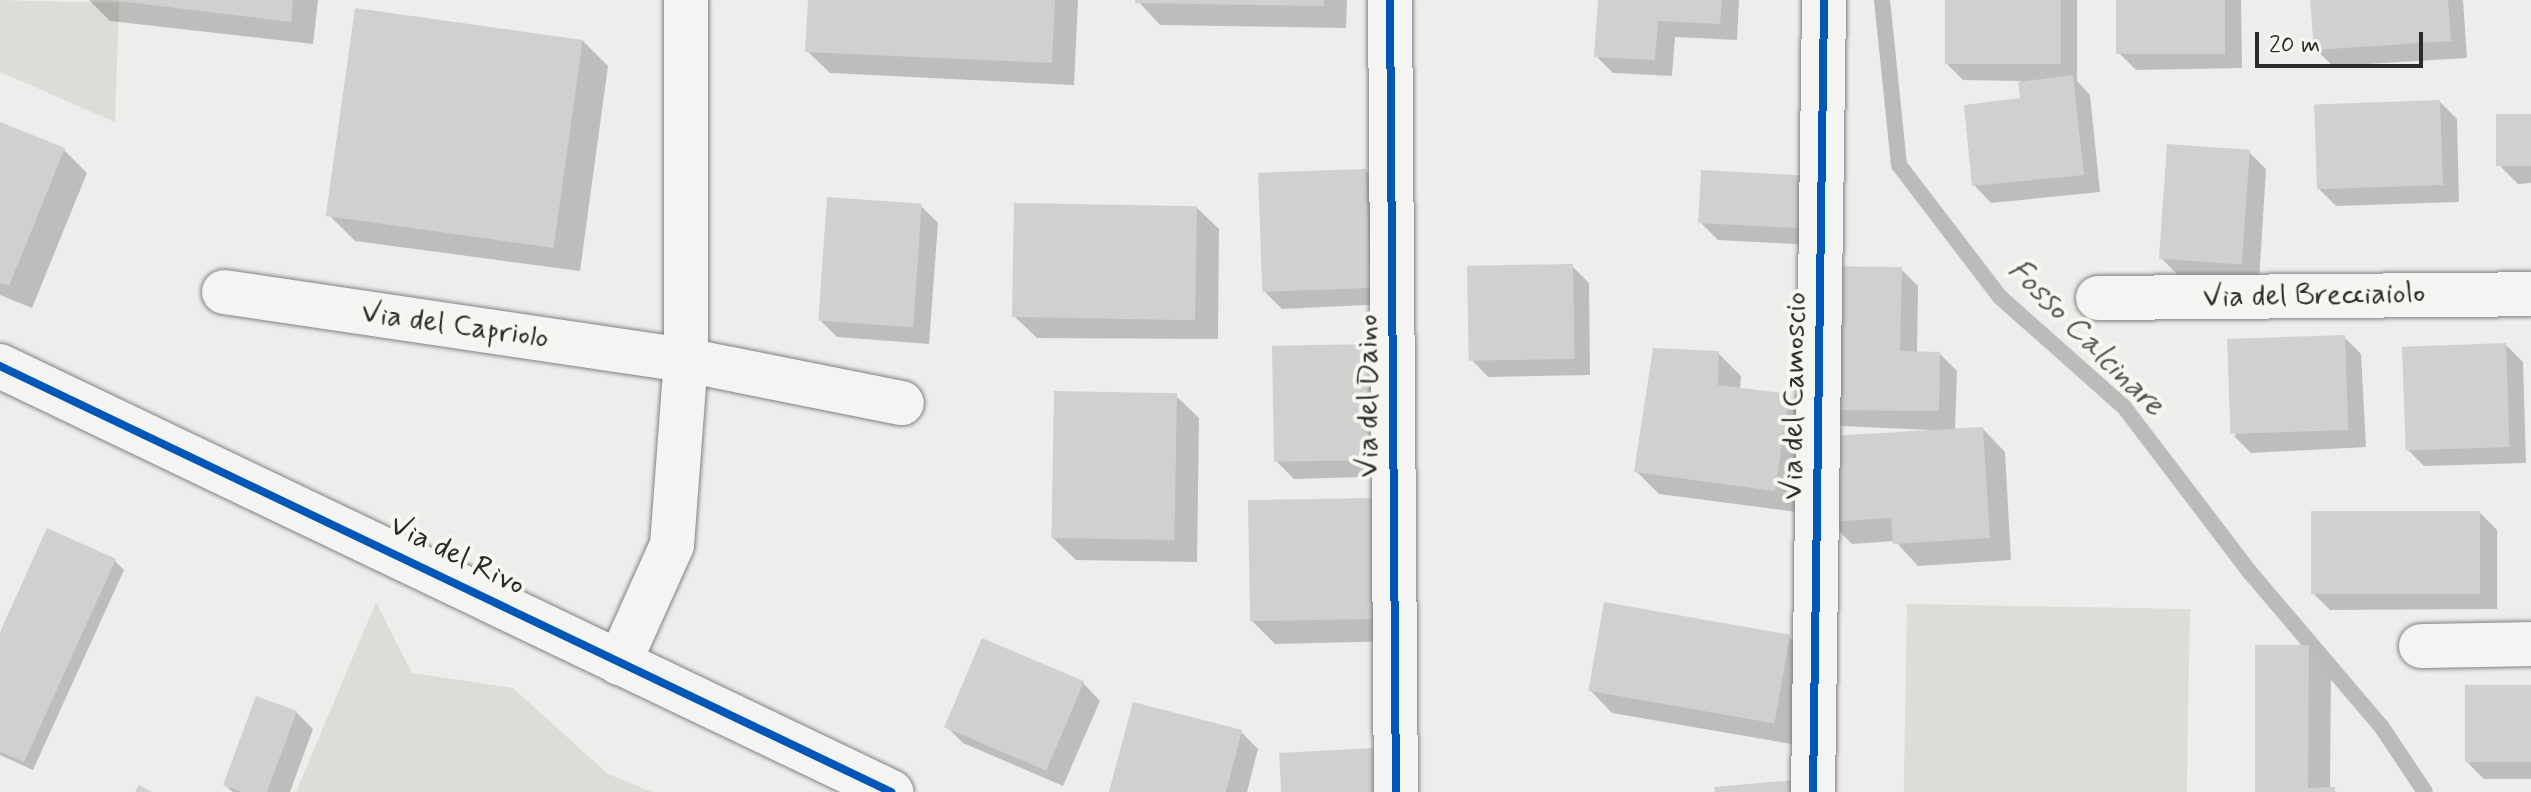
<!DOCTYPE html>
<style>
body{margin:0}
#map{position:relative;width:2531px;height:792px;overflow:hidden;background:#ededeb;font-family:Mynerve,sans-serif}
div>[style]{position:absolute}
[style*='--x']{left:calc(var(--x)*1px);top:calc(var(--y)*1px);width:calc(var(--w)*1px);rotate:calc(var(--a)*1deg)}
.green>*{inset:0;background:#dcdcd9;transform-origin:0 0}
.shadow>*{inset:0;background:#0003}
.stream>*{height:16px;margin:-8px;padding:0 8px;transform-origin:8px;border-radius:8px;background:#bbbbb9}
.building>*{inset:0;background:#d0d0cf;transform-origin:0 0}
.roads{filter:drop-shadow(0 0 2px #828281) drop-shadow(0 0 2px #828281)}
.street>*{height:44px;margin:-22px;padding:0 22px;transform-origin:22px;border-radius:22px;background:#f4f4f2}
.cycleway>*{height:8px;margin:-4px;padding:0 4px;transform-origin:4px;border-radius:4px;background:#0057b8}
span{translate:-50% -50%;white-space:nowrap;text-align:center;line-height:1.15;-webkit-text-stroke:8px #f6f6f2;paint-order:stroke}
.street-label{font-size:30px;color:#2b2b2b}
.water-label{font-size:32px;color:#565655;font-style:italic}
.scale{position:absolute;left:2255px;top:32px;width:168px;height:36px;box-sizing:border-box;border:4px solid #2b2b2b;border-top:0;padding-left:10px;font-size:24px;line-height:28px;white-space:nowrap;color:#2b2b2b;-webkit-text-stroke:6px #f6f6f2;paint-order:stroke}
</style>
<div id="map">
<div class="green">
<i style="clip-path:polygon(0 0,119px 3px,115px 122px,0 72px)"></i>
<i style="clip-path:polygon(376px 602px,412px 673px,513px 688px,608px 774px,652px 792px,296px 792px)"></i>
<i style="left:1907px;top:604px;width:283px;height:188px;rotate:1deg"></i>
</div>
<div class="shadow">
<i style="clip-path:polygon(89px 0,318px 0,313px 44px,110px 21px)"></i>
<i style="clip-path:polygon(810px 0,1078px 0,1074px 85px,830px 73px,807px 51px)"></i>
<i style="clip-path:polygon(1137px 0,1347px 0,1346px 28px,1160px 25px)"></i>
<i style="clip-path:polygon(1601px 0,1739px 0,1737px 40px,1675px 37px,1672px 76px,1613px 73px,1596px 56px)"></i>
<i style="clip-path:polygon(1947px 0,2077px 0,2077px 81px,2090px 95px,2100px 192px,1991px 203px,1974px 185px,2023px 100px,2020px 81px,1963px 80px,1946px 63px)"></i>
<i style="clip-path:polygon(2118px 0,2241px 0,2242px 68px,2136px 70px,2119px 53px)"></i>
<i style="clip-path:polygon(2312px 0,2463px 0,2467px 58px,2333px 66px,2315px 49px)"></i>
<i style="clip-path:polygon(582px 40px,608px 66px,580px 271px,355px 241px,329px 215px)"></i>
<i style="clip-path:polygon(2440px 102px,2457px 119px,2459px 202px,2336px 206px,2319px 189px)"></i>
<i style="clip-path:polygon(2531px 116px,2531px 183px,2518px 184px,2501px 167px)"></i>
<i style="clip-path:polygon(0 124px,64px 150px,87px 173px,32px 308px,0 295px)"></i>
<i style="clip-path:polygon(2249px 152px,2266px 169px,2259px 281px,2178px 275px,2161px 258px)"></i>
<i style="clip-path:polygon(1366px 171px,1383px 188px,1387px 304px,1282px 309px,1265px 292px)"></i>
<i style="clip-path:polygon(1799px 177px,1813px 245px,1718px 240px,1701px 223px)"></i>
<i style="clip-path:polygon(921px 206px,938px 223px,929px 344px,837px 337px,820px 320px)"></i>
<i style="clip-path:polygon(1196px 207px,1219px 229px,1218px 339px,1037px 338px,1014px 316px)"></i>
<i style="clip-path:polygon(1572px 266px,1589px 283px,1590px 375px,1488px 377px,1471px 359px)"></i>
<i style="clip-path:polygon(1901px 269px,1918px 286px,1917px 354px,1940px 354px,1957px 371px,1955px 431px,1983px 429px,2005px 452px,2011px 560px,1918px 566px,1895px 541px,1852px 544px,1829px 521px,1952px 431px,1841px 426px,1824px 409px)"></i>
<i style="clip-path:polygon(2344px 337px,2361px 354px,2366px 447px,2251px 453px,2234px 436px)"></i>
<i style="clip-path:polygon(2506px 345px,2523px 362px,2526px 463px,2424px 466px,2407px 449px)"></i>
<i style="clip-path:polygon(1718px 353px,1741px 376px,1740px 390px,1788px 396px,1810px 419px,1797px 512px,1659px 494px,1636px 471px)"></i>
<i style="clip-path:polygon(1392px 363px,1396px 476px,1294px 479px,1277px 462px)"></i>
<i style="clip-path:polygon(1176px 396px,1199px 418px,1197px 562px,1076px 560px,1053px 538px)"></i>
<i style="clip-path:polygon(1250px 503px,1399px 641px,1275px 644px,1252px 621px)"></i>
<i style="clip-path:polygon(2480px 513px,2497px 530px,2497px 609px,2330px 610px,2313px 593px)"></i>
<i style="clip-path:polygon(115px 561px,124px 570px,33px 770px,0 755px,0 637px)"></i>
<i style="clip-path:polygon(1789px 637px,1812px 660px,1797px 745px,1612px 713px,1590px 690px)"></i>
<i style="clip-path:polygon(2308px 647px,2331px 670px,2330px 790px,2337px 792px,2257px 792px)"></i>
<i style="clip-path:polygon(1083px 683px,1100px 701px,1063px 786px,963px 743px,946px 726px)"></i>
<i style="clip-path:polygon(2531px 687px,2531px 779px,2484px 779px,2467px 762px)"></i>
<i style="clip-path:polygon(296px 712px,313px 729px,290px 792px,233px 792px,225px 785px)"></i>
<i style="clip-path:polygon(1241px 732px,1258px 749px,1247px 792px,1111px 792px)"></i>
</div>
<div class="stream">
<i style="--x:1882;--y:0;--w:166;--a:84.1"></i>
<i style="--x:1899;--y:165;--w:166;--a:52.6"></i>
<i style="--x:2000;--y:297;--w:166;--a:41.6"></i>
<i style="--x:2124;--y:407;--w:205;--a:52.7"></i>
<i style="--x:2248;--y:570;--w:205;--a:49.6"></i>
<i style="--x:2381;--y:726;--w:79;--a:56.3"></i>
</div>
<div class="building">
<i style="clip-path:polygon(110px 0,293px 0,291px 22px)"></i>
<i style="clip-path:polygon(808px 0,1055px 0,1052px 63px,805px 52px)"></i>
<i style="clip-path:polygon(1135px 0,1324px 0,1324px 6px,1135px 3px)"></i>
<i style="clip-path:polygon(1598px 0,1722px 0,1720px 24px,1658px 21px,1655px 60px,1594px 57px)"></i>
<i style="left:1945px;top:0;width:116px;height:64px"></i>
<i style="left:2116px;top:0;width:109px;height:54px"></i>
<i style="clip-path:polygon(2310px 0,2448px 0,2451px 41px,2314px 50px)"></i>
<i style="left:355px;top:8px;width:230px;height:210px;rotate:8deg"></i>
<i style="clip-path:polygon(2073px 75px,2084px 175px,1972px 186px,1964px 105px,2020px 98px,2018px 82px)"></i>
<i style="left:2440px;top:100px;width:85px;height:126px;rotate:88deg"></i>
<i style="left:2531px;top:114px;width:52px;height:35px;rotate:90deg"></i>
<i style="clip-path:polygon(0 122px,65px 148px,9px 286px,0 283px)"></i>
<i style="left:2167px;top:144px;width:83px;height:115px;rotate:4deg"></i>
<i style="left:1366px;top:169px;width:119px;height:108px;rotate:88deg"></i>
<i style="left:1701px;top:170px;width:99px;height:53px;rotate:3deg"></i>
<i style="left:827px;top:197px;width:95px;height:124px;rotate:4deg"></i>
<i style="left:1014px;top:203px;width:183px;height:114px;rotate:1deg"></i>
<i style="left:1573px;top:264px;width:95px;height:106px;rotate:89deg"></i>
<i style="clip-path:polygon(1824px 266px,1902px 267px,1900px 351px,1940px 352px,1939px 411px,1822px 410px)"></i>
<i style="left:2345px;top:335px;width:95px;height:118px;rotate:88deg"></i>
<i style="left:2506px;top:343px;width:104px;height:104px;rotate:88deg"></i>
<i style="left:1376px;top:344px;width:116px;height:104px;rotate:89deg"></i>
<i style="clip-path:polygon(1653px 348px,1719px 351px,1718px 385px,1789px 394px,1775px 491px,1634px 472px)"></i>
<i style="left:1054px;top:391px;width:123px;height:147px;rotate:1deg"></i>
<i style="clip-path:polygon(1983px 427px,1990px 538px,1893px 544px,1891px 518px,1827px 522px,1830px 436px)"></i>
<i style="left:1375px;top:498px;width:121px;height:127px;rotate:89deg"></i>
<i style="left:2311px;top:511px;width:169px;height:83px"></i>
<i style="clip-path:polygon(47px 528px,116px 559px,24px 762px,0 752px,0 632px)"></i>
<i style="left:1604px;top:602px;width:189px;height:90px;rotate:10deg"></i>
<i style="left:982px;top:638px;width:111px;height:97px;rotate:23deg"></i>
<i style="clip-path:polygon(2255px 645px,2309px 645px,2308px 788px,2335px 787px,2335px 792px,2255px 792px)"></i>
<i style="left:2465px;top:685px;width:66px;height:77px"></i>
<i style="clip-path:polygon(256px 696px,297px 711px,267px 792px,242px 792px,223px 785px)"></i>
<i style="clip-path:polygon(1133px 702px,1242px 730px,1226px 792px,1109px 792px)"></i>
<i style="left:1375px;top:748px;width:44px;height:96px;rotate:87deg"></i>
<i style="clip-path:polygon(1794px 780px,1796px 792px,1715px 792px,1714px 787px)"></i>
<i style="clip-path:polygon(139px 785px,152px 792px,135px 792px)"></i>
</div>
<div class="roads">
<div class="street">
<i style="--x:1390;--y:0;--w:792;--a:89.57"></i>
<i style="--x:224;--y:292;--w:467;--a:8.4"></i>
<i style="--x:686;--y:360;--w:220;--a:11.3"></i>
<i style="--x:2098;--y:298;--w:433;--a:-0.5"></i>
<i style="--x:0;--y:366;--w:988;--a:25.55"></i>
<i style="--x:2421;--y:646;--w:110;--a:-1"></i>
<i style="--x:619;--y:663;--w:129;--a:-65.8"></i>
<i style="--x:672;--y:545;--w:186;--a:-85.7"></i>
<i style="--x:686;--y:360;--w:360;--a:-90"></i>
<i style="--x:1813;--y:792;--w:792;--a:-89.2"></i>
</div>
</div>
<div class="cycleway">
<i style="--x:1390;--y:0;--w:792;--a:89.57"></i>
<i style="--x:0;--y:366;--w:988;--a:25.55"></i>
<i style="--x:1813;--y:792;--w:792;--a:-89.2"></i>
</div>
<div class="street-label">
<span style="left:2314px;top:296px;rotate:-1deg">Via del Brecciaiolo</span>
<span style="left:455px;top:326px;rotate:8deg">Via del Capriolo</span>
<span style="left:1369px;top:396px;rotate:-90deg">Via del Daino</span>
<span style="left:1795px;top:396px;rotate:-89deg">Via del Camoscio</span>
<span style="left:457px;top:556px;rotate:26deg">Via del Rivo</span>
</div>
<div class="water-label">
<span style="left:2086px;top:338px;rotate:45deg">Fosso Calcinare</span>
</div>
<div class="scale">20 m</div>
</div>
